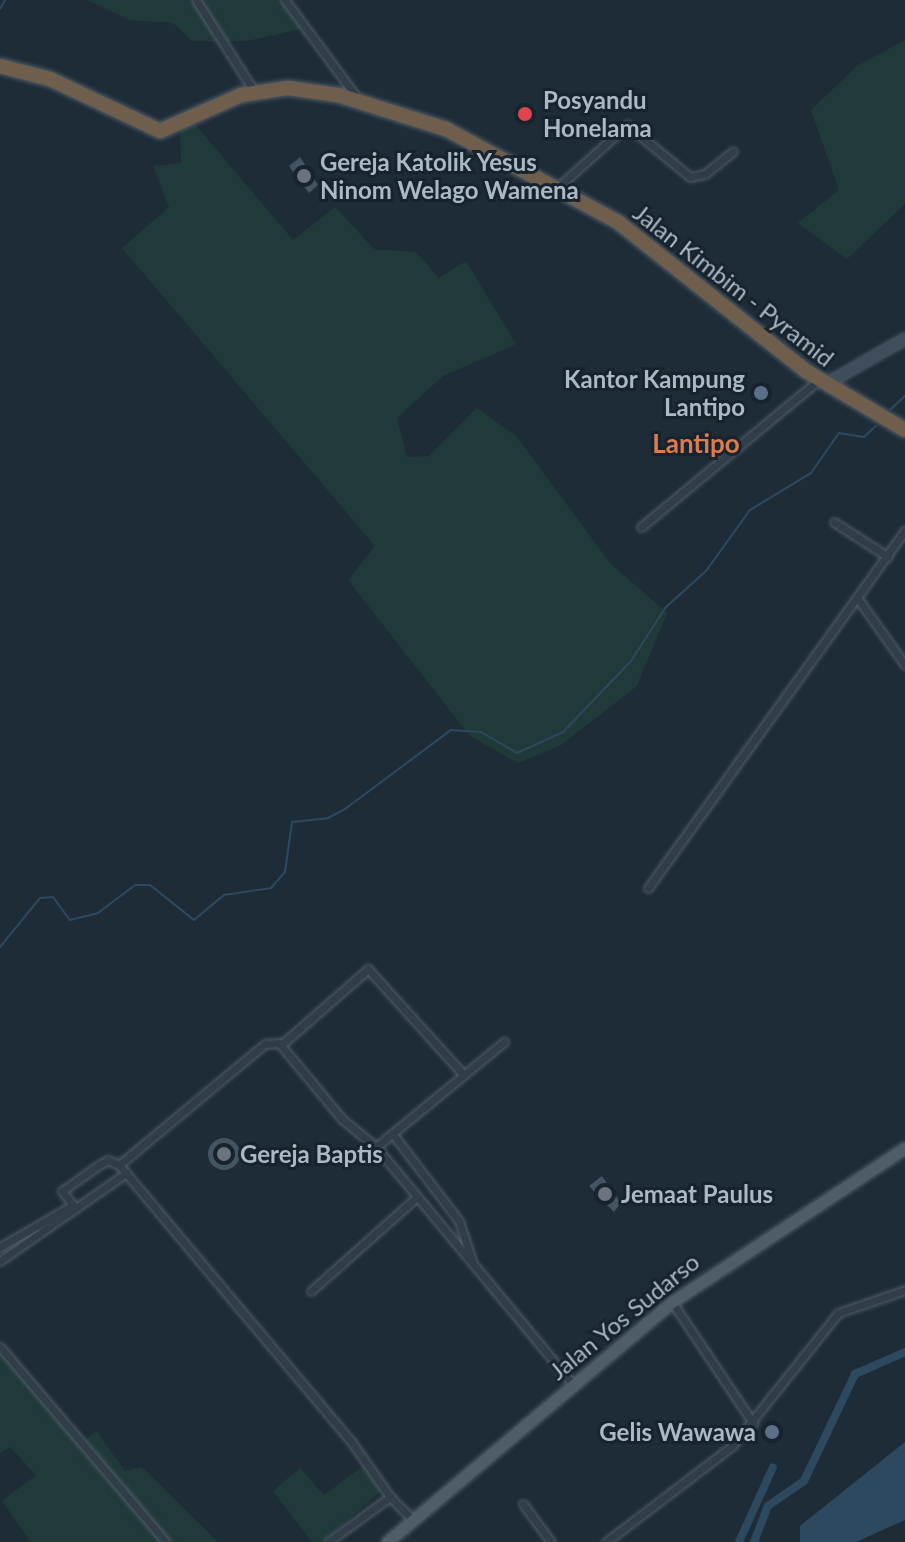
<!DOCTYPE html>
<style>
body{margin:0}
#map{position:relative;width:905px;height:1542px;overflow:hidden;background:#1e2c38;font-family:Lato,sans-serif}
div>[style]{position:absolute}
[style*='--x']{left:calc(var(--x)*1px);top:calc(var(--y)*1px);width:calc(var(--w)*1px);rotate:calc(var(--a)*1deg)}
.green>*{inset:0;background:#203a39}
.water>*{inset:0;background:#2d495f}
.stream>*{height:2px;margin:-1px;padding:0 1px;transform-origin:1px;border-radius:1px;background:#2d495f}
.canal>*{height:8px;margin:-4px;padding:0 4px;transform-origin:4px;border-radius:4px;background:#2d495f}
.building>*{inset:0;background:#435463}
.round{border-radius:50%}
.roads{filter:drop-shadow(0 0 2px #4f5c67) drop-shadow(0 0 2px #4f5c67)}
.street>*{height:7px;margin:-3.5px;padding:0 3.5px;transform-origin:3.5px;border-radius:3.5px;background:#313e49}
.secondary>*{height:10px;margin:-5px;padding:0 5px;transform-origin:5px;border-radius:5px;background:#3f4d5c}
.primary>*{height:11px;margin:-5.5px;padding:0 5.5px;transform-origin:5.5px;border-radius:5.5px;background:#4f5d69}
.highway>*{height:14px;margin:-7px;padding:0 7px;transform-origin:7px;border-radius:7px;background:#705e4d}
.dots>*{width:22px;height:22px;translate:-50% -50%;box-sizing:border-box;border:4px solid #17232d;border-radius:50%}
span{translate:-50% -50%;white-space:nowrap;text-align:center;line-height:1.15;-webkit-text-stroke:6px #17232d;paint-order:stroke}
.poi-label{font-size:24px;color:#abb9c6;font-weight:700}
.left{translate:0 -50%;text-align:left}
.right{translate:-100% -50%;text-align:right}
.street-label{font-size:24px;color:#abb9c6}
.neighbourhood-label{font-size:26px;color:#dd7b4f;font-weight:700}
</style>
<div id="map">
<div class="green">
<i style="clip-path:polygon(87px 0,282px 0,306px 28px,247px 41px,192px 41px,173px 23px,129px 20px)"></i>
<i style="clip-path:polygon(905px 40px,905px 204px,847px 259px,798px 223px,839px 190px,811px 110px,857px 66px)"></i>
<i style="clip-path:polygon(193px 122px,293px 240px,335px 207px,374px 249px,416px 252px,439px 278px,466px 261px,516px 344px,443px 376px,397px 418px,407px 457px,429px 456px,477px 408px,517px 437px,610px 563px,667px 613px,637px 686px,561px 745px,518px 763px,470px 736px,348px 580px,375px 546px,122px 248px,169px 207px,153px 166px,181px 163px,180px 130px)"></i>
<i style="clip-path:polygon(0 1346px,82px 1443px,96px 1431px,125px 1471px,142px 1467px,218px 1542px,31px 1542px,2px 1501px,36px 1475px,10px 1447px,0 1453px)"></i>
<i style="clip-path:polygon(363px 1466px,383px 1490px,321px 1542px,312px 1542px,273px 1491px,300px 1468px,324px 1495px)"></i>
</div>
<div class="water">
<i style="clip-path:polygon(905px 1442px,905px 1520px,856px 1542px,800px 1542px,800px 1526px)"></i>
</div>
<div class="stream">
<i style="--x:0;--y:9;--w:10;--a:-61"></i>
<i style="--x:891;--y:409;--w:19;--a:-43"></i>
<i style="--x:0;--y:947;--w:63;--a:-50.8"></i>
<i style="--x:40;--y:898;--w:13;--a:-4"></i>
<i style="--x:53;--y:897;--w:29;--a:54"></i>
<i style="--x:70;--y:920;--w:29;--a:-14"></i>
<i style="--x:98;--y:913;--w:46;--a:-37.1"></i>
<i style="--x:135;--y:885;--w:15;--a:0"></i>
<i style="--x:150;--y:885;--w:56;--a:38.5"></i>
<i style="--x:194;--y:920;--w:39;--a:-40"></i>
<i style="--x:224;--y:895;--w:48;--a:-8.5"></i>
<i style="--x:271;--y:888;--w:21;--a:-49"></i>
<i style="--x:285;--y:872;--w:50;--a:-82"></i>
<i style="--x:292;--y:822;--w:36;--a:-6"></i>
<i style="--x:328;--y:818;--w:19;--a:-28"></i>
<i style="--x:345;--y:809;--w:132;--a:-36.7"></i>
<i style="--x:451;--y:730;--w:30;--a:4"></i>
<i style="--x:481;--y:732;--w:42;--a:30.3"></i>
<i style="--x:517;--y:753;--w:51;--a:-24.5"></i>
<i style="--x:563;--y:732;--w:98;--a:-46.2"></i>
<i style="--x:631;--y:661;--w:64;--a:-57.1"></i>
<i style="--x:666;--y:607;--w:54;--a:-42"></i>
<i style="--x:706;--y:571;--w:75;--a:-54.2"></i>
<i style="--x:750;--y:510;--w:71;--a:-31.2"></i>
<i style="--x:811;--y:473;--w:49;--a:-55"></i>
<i style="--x:839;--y:433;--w:25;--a:9"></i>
<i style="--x:864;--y:437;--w:16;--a:-43"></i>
</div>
<div class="canal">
<i style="--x:739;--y:1542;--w:82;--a:-65.6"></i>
<i style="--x:754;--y:1542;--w:39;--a:-69"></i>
<i style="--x:768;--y:1506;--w:44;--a:-34.8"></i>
<i style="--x:804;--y:1481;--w:119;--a:-64.5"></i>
<i style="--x:855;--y:1374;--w:55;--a:-23.7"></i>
</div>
<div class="building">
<i style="clip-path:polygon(300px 157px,318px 185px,309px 193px,289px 166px)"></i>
<i class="round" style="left:208px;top:1138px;width:32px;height:32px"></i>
<i style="clip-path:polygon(602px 1176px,621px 1203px,614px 1212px,589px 1186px)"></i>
</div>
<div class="roads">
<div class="street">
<i style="--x:196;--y:0;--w:108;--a:57.5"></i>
<i style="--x:285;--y:0;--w:123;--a:53.6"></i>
<i style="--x:558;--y:187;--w:93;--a:-41.9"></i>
<i style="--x:627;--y:125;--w:82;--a:39.5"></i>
<i style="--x:690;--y:177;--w:15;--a:-11"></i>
<i style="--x:705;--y:174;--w:36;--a:-39"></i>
<i style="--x:834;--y:522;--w:64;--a:32.9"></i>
<i style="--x:641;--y:527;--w:231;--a:-39.6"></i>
<i style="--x:858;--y:599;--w:81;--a:54.5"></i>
<i style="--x:648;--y:888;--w:440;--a:-54.3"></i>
<i style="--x:281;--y:1045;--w:116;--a:-41.1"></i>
<i style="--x:368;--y:969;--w:142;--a:47.9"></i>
<i style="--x:392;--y:1133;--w:111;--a:52.7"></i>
<i style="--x:459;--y:1221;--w:42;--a:72"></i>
<i style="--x:376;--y:1147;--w:166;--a:-39.4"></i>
<i style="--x:119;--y:1165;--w:190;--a:-39.7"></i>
<i style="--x:265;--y:1044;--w:14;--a:-4"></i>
<i style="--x:279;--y:1043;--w:99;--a:50.3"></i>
<i style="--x:342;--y:1119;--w:44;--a:39.5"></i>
<i style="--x:376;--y:1147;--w:308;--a:50.3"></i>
<i style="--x:0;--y:1247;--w:84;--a:-29.9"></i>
<i style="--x:73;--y:1205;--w:18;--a:-128"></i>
<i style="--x:62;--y:1191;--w:45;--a:-35.1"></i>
<i style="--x:99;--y:1165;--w:10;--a:-29"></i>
<i style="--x:108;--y:1160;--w:12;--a:24"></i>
<i style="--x:119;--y:1165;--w:361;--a:50"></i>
<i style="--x:351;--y:1441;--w:68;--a:55.1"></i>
<i style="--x:0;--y:1261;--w:154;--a:-34.9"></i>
<i style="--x:311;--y:1291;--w:142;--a:-41.6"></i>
<i style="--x:672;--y:1302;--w:146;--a:56.2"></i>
<i style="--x:0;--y:1347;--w:256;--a:49.6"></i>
<i style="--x:523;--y:1504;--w:47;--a:53.6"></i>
<i style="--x:328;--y:1542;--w:77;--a:-36"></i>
<i style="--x:390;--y:1497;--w:33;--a:45"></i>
<i style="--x:606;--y:1542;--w:158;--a:-37.3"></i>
<i style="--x:732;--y:1446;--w:170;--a:-51.4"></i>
<i style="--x:838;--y:1313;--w:71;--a:-18.9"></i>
</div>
<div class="secondary">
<i style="--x:826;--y:384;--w:91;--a:-29.7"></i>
</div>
<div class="primary">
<i style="--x:387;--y:1542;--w:373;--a:-40.1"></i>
<i style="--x:672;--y:1302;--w:279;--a:-33.5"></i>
</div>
<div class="highway">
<i style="--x:0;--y:66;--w:52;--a:14.6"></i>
<i style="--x:50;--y:79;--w:122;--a:25.3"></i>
<i style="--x:160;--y:131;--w:89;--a:-24"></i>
<i style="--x:241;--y:95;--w:48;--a:-8.5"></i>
<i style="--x:288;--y:88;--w:50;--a:8"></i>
<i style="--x:338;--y:95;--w:113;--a:17.5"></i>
<i style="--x:446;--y:129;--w:196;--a:28.4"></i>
<i style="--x:618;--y:222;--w:240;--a:38.4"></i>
<i style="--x:806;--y:371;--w:115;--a:30.8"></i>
</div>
</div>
<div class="dots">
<i style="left:525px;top:114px;background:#e0444e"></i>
<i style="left:304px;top:176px;background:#6b7280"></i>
<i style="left:761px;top:393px;background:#5c6f8a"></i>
<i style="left:224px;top:1154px;background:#6b7280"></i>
<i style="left:605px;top:1194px;background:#6b7280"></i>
<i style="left:772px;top:1432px;background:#5c6f8a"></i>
</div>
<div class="poi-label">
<span class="left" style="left:543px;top:114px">Posyandu<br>Honelama</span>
<span class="left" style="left:320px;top:176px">Gereja Katolik Yesus<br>Ninom Welago Wamena</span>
<span class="right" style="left:745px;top:393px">Kantor Kampung<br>Lantipo</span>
<span class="left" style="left:240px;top:1154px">Gereja Baptis</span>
<span class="left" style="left:621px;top:1194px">Jemaat Paulus</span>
<span class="right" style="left:756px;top:1432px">Gelis Wawawa</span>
</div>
<div class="street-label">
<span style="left:734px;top:285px;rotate:38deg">Jalan Kimbim - Pyramid</span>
<span style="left:624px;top:1316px;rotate:-39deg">Jalan Yos Sudarso</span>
</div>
<div class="neighbourhood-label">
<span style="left:696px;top:444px">Lantipo</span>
</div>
</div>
